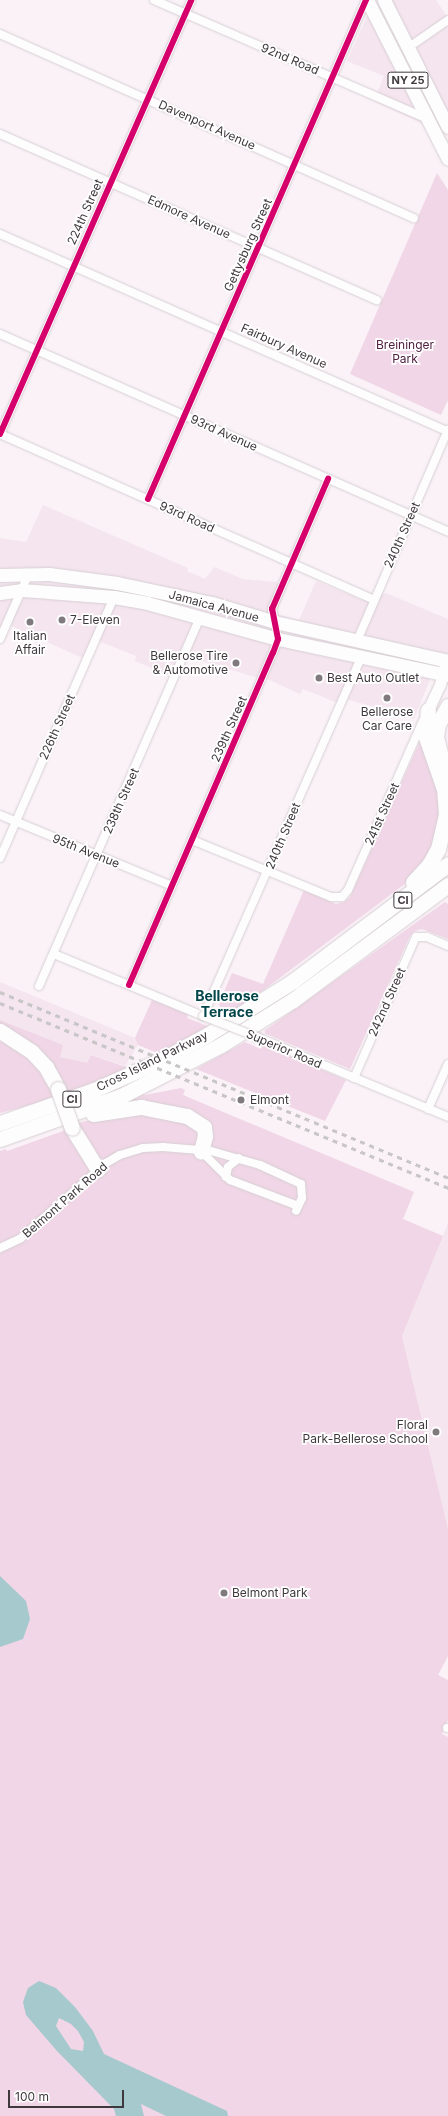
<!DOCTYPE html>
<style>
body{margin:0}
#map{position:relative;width:448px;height:2116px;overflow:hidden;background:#faf2f7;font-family:Inter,sans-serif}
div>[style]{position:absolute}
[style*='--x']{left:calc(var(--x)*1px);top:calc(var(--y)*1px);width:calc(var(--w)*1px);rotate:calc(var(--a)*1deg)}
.built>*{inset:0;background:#f5e5ef}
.green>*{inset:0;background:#f0d6e6}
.water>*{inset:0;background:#a6c9ce}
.roads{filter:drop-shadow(0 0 1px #d6cfd3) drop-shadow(0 0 1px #d6cfd3)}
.street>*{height:8px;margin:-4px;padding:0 4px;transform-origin:4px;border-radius:4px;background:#fefdfe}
.secondary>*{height:11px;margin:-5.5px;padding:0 5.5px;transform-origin:5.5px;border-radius:5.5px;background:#fefdfe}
.primary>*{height:13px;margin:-6.5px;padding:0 6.5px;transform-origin:6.5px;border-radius:6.5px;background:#fefdfe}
.highway>*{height:15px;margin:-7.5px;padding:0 7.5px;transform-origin:7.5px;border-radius:7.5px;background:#fefdfe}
.rail>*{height:2.5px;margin-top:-1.25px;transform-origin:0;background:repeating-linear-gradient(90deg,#c9c6c7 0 5px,transparent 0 10px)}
.bridges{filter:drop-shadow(0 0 1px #d6cfd3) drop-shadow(0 0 1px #d6cfd3)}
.street-bridge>*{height:8px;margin:-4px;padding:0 4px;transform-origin:4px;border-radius:4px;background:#fefdfe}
.highway-bridge>*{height:15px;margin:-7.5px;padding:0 7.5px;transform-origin:7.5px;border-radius:7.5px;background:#fefdfe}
.cycleway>*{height:6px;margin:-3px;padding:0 3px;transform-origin:3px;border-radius:3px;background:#d6006c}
.dots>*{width:11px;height:11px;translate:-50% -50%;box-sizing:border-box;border:2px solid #fff;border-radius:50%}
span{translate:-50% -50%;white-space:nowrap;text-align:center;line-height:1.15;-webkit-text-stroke:3.5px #fff;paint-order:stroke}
.shield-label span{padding:1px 3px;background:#fff;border:1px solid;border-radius:3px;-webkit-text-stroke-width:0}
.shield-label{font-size:11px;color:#3f393d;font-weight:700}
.street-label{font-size:12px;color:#3f393d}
.park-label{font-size:12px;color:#502042}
.poi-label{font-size:12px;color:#3f393d}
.left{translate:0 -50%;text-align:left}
.right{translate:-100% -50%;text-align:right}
.quarter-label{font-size:14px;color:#01454a;font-weight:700}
.scale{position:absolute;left:8px;top:2090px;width:116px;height:18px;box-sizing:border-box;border:2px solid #3f393d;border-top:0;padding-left:5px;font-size:12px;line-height:14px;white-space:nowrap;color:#3f393d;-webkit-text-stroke:3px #fff;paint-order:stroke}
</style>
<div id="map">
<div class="built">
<i style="clip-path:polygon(390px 0,436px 0,448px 18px,444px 21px,448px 28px,448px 116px)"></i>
<i style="clip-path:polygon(369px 12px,425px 125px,374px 101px,384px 76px,347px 61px)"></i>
<i style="clip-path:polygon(43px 505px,188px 568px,187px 571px,205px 579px,214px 567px,243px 579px,275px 582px,287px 587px,276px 614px,299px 620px,316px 581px,362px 600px,386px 593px,448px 619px,448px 654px,441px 652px,414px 719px,343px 698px,340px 704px,303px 689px,300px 694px,263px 677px,262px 679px,185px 656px,175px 678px,135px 661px,136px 656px,96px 640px,87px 660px,7px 624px,0 639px,0 538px,26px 542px)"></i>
<i style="clip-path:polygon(0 982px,135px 1038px,138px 1045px,125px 1066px,92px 1055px,87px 1064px,60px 1057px,62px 1045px,0 1020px)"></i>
<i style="clip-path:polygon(448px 1223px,448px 1529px,402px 1336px)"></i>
</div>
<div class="green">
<i style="clip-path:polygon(437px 173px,448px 190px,448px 400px,441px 415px,350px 374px)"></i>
<i style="clip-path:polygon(422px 737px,437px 786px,442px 816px,435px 849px,418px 874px,229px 1016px,221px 1011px,219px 1003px,232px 973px,263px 984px,304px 890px,336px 904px,344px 902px,350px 897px)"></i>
<i style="clip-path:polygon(445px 902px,448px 904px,448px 939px,422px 929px,415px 931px,410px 936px,350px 1069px,264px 1033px,266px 1032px,264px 1031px)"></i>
<i style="clip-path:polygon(152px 1000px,188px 1014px,187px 1018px,210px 1027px,160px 1054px,138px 1045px,135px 1038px)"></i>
<i style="clip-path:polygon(0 1020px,63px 1045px,60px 1057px,87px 1063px,91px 1055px,129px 1068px,56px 1098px,0 1113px,0 1037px,15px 1044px,66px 1090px,60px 1077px,0 1027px)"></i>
<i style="clip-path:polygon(245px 1042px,261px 1049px,263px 1045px,346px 1080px,325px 1121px,196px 1069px)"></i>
<i style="clip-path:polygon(181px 1088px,185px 1090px,183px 1095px,414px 1192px,403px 1219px,443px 1236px,402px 1336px,448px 1529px,448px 1656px,438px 1675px,448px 1680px,448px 1720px,442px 1734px,448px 1737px,448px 2116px,0 2116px,0 1151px,6px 1149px,7px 1151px,77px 1126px,77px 1123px,99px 1118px,119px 1104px,143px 1093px,145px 1095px)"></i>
</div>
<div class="water">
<i style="clip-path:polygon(0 1576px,26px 1601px,30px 1619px,23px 1639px,0 1647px)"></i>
<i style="clip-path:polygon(evenodd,39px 1981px,56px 1988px,75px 2007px,93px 2031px,104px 2054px,227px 2111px,228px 2116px,166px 2116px,141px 2104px,144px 2116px,116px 2116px,114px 2109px,57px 2051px,26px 2015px,23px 2002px,28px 1988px,39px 1981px,59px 2018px,71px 2024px,78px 2031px,84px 2042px,83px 2051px,71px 2049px,56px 2026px,59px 2018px)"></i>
</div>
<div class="roads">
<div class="street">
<i style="--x:154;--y:0;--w:296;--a:23.5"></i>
<i style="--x:0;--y:34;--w:453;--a:24"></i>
<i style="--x:409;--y:47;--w:47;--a:-34.7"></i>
<i style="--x:0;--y:134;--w:412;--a:23.8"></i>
<i style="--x:0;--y:234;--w:488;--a:23.8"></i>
<i style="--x:0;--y:334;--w:490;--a:23.8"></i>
<i style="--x:0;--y:434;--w:474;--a:-66.2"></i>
<i style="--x:0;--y:434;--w:408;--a:23.9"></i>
<i style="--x:148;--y:499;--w:545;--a:-66.4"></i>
<i style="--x:0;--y:639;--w:72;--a:-66.3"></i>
<i style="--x:357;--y:641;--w:230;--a:-66.7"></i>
<i style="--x:0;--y:815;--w:186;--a:22.4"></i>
<i style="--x:192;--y:840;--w:150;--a:22.3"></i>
<i style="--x:331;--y:897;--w:11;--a:0"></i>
<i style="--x:342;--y:897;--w:9;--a:-49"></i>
<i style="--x:348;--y:890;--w:185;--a:-66.1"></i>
<i style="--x:0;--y:858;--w:285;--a:-66.4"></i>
<i style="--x:54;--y:954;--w:161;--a:22.6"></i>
<i style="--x:203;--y:1016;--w:394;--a:-66.2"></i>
<i style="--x:129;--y:985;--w:362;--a:-66.6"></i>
<i style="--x:273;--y:653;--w:15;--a:-70"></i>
<i style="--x:278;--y:639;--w:31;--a:-101"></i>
<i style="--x:272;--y:609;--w:142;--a:-66.7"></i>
<i style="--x:39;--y:986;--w:404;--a:-66.4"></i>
<i style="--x:257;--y:1037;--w:207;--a:22.7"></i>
<i style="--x:354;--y:1078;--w:154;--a:-66.3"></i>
<i style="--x:416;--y:937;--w:11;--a:0"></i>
<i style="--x:427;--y:937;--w:23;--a:23"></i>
<i style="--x:428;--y:1109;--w:49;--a:-66"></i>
<i style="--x:201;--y:1151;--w:41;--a:45"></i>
<i style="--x:230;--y:1180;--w:73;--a:20.9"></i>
<i style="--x:226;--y:1177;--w:10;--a:-79"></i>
<i style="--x:228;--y:1167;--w:14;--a:-39"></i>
<i style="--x:0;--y:1248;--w:23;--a:-25"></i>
<i style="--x:21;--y:1238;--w:113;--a:-41.4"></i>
<i style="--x:106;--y:1163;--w:16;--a:-30"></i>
<i style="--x:120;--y:1155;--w:24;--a:-17"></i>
<i style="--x:143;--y:1148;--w:20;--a:-3"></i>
<i style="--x:163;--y:1147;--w:48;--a:4.8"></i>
<i style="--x:211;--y:1151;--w:51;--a:15.9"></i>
<i style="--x:260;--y:1165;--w:45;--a:24.9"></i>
<i style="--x:301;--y:1184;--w:14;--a:86"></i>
<i style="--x:302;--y:1198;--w:14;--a:115"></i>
<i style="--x:447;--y:1728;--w:1;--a:0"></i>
</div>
<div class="secondary">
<i style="--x:428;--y:710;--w:29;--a:-65"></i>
<i style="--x:440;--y:684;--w:24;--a:-75"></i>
</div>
<div class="primary">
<i style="--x:367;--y:0;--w:178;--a:63"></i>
<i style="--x:384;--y:0;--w:142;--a:63.3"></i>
<i style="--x:0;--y:575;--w:49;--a:-1.2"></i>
<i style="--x:49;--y:574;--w:69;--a:7.5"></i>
<i style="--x:117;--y:583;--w:97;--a:11.9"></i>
<i style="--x:212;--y:603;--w:66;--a:16.8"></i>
<i style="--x:275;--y:622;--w:177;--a:12.7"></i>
<i style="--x:0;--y:593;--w:21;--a:-8"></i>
<i style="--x:21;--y:590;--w:27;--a:4"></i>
<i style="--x:48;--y:592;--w:66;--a:4.3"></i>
<i style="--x:114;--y:597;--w:34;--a:10"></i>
<i style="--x:147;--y:603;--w:136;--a:15.4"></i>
<i style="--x:278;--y:639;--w:174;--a:12"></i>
</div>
<div class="highway">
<i style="--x:448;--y:706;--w:21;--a:119"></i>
<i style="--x:438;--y:724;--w:13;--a:99"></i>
<i style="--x:436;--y:737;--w:21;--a:76"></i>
<i style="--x:441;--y:757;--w:13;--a:58"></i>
<i style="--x:413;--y:882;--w:23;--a:-47"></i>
<i style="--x:429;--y:865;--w:18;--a:-61"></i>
<i style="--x:438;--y:849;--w:35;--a:-77"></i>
<i style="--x:446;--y:815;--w:26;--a:-94"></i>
<i style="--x:444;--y:789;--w:55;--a:-109.1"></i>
<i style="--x:426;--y:737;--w:27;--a:-86"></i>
<i style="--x:0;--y:1031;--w:38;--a:33"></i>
<i style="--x:32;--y:1052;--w:21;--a:47"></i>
<i style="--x:46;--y:1067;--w:25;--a:61"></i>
<i style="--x:93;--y:1114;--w:49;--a:-8.3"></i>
<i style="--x:141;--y:1107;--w:47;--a:11.1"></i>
<i style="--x:187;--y:1116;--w:20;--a:33"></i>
<i style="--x:204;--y:1127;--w:9;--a:84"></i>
<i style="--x:205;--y:1136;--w:16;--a:105"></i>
<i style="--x:0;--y:1123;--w:100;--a:-19.3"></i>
<i style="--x:94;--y:1090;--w:71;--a:-24"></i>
<i style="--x:159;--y:1061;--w:55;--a:-28.4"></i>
<i style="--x:207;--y:1035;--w:102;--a:-32.1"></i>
<i style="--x:293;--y:981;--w:194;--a:-37"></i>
<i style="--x:72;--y:1128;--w:49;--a:58.2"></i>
<i style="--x:0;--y:1139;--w:128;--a:-19.6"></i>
<i style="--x:121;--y:1096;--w:112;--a:-27"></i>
<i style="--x:221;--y:1045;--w:85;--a:-32"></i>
<i style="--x:293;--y:1000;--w:193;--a:-36.6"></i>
</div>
</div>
<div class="rail">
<i style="--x:0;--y:992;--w:485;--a:22.5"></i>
<i style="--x:0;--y:1003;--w:485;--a:22.4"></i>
</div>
<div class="bridges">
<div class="street-bridge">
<i style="--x:203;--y:1016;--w:58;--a:21.3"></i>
</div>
<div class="highway-bridge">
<i style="--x:58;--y:1089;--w:41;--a:70.3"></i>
</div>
</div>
<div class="cycleway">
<i style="--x:0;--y:434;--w:474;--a:-66.2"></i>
<i style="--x:148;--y:499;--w:545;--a:-66.4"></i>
<i style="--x:129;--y:985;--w:362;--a:-66.6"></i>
<i style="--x:273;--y:653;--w:15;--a:-70"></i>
<i style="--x:278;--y:639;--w:31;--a:-101"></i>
<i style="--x:272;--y:609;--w:142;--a:-66.7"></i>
</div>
<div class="dots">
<i style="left:62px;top:620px;background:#807a7e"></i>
<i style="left:30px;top:622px;background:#807a7e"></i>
<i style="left:236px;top:663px;background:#807a7e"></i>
<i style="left:319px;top:678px;background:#807a7e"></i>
<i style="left:387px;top:698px;background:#807a7e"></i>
<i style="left:241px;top:1100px;background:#807a7e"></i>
<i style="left:436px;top:1432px;background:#807a7e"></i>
<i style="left:224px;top:1593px;background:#807a7e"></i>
</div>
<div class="shield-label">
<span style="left:408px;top:80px">NY 25</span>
<span style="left:403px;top:900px">CI</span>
<span style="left:72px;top:1099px">CI</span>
</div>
<div class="street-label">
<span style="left:290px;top:59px;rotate:23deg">92nd Road</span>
<span style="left:207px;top:125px;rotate:24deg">Davenport Avenue</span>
<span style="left:85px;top:212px;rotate:-66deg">224th Street</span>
<span style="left:189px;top:217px;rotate:24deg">Edmore Avenue</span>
<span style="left:248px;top:245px;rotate:-66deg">Gettysburg Street</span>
<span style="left:284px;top:346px;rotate:24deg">Fairbury Avenue</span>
<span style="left:224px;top:433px;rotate:24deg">93rd Avenue</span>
<span style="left:187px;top:517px;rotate:24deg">93rd Road</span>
<span style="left:402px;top:535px;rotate:-66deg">240th Street</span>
<span style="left:214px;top:606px;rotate:15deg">Jamaica Avenue</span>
<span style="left:57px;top:727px;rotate:-66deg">226th Street</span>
<span style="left:229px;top:729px;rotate:-66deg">239th Street</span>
<span style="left:121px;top:801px;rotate:-66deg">238th Street</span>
<span style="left:382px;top:814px;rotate:-66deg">241st Street</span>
<span style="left:283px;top:836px;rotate:-67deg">240th Street</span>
<span style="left:86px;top:851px;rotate:22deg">95th Avenue</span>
<span style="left:387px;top:1002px;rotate:-66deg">242nd Street</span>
<span style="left:284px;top:1049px;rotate:23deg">Superior Road</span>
<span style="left:152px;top:1061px;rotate:-26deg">Cross Island Parkway</span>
<span style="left:65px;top:1200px;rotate:-41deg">Belmont Park Road</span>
</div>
<div class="park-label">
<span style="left:405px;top:352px">Breininger<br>Park</span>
</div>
<div class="poi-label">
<span class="left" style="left:70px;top:620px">7-Eleven</span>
<span style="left:30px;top:643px">Italian<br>Affair</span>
<span class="right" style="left:228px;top:663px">Bellerose Tire<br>&amp; Automotive</span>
<span class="left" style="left:327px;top:678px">Best Auto Outlet</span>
<span style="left:387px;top:719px">Bellerose<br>Car Care</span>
<span class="left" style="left:250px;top:1100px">Elmont</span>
<span class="right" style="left:428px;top:1432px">Floral<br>Park-Bellerose School</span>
<span class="left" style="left:232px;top:1593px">Belmont Park</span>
</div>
<div class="quarter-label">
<span style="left:227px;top:1004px">Bellerose<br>Terrace</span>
</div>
<div class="scale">100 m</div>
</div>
